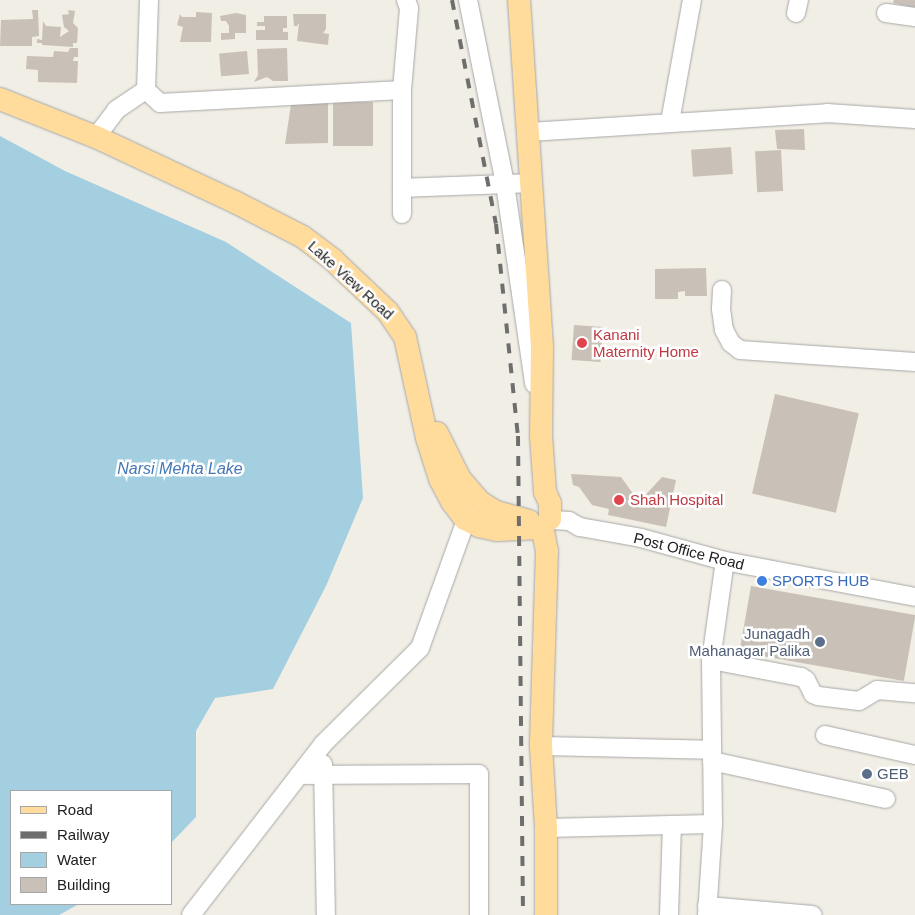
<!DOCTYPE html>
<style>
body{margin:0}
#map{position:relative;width:915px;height:915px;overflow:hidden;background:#f1eee5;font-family:Arial,sans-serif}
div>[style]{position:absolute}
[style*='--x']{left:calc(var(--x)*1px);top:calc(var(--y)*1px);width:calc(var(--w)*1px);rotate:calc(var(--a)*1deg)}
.water>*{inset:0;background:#a3cfe1}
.building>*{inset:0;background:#c9c1b8;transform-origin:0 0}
.roads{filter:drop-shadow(0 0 1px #a7a7a7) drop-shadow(0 0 1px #a7a7a7)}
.minor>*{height:18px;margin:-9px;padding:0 9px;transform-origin:9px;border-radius:9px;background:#fff}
.major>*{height:22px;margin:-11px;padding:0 11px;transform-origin:11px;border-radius:11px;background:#ffdb9c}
.rail>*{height:4px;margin-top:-2px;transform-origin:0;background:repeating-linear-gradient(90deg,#6e6e6e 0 10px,transparent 0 20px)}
.dots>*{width:14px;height:14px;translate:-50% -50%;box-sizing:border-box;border:2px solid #fff;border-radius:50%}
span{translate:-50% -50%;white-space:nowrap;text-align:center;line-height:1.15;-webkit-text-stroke:5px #fff;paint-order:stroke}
.street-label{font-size:15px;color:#202020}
.health-label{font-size:15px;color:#be3a42}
.left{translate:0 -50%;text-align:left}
.shop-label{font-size:15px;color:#366cbe}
.service-label{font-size:15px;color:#4e5e75}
.right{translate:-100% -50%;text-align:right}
.water-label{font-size:16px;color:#4577b6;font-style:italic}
.legend{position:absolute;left:10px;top:790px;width:162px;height:115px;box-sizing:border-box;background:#fff;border:1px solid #a6a6a6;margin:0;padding:6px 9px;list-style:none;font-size:15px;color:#202020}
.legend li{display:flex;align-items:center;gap:10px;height:25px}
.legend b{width:25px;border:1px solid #a6a6a6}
</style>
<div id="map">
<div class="water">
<i style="clip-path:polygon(0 136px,65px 171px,226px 242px,351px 323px,363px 498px,326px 586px,273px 689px,215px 698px,196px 731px,196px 817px,171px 843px,171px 791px,11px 791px,11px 904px,79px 904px,59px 915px,0 915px)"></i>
</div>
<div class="building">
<i style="clip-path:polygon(894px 0,915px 0,915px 8px,893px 3px)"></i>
<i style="clip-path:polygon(32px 10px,38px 10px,39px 36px,32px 37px,32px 46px,0 46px,1px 20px,33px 19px)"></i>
<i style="clip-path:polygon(68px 10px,75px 11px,73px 23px,78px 28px,77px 43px,73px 43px,73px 47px,42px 45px,42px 43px,37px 43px,37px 39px,42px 40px,43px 21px,46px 26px,61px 27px,60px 37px,69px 31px,64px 27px,62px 15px,69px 14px)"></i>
<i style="clip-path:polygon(196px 12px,212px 13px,211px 42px,180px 42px,183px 27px,177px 25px,180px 14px,182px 17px,196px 17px)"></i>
<i style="clip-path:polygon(236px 13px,246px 15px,246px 33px,235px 33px,235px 39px,221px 40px,221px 33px,229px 33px,229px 26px,226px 21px,221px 21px,220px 16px)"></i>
<i style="clip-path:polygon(293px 14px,326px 14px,326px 29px,323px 33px,329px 34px,328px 45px,297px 41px,299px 23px,297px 26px,294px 26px)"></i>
<i style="clip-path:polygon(264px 16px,287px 16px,287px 28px,283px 28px,283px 32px,288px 32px,288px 40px,256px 40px,256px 30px,265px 30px,265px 26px,257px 26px,257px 22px,264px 22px)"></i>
<i style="clip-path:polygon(70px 48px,78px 48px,78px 57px,74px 57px,73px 61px,78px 61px,77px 83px,38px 82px,38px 70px,26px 69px,27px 56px,53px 57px,54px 51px,68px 52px)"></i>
<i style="clip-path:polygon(287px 48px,288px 81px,273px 81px,267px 77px,254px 82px,258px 75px,257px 49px)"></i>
<i style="left:247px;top:51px;width:23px;height:28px;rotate:85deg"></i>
<i style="clip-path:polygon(292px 98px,328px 103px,328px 143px,285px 144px)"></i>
<i style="left:333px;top:102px;width:40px;height:44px"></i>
<i style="clip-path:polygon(804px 129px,805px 150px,777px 149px,775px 130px)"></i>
<i style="left:731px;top:147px;width:27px;height:40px;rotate:86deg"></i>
<i style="left:781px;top:150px;width:41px;height:26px;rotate:87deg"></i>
<i style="clip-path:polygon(706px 268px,707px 296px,685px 296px,685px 291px,678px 292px,678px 299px,655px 299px,655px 269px)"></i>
<i style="left:574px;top:325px;width:29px;height:35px;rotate:4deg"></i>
<i style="left:775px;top:394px;width:86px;height:102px;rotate:13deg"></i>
<i style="clip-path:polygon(571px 474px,621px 477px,639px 502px,662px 477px,676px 480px,666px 527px,608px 515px,609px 509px,592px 505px,579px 487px,573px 485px)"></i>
<i style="left:751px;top:586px;width:167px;height:67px;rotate:10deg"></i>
</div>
<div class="roads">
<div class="minor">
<i style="--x:149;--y:0;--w:90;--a:91.9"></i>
<i style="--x:146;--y:90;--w:19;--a:43"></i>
<i style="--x:160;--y:103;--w:242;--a:-3.1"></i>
<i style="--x:402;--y:90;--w:82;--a:-85.1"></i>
<i style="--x:409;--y:8;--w:9;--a:-111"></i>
<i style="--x:468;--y:0;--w:188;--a:78.6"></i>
<i style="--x:505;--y:184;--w:202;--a:81.7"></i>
<i style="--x:796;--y:13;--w:13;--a:-77"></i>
<i style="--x:886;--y:13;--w:29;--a:8"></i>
<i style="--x:670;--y:122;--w:124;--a:-79.8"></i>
<i style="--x:529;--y:132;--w:299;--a:-3.6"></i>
<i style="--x:827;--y:113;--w:88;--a:3.9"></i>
<i style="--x:96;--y:137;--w:34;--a:-53"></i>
<i style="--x:116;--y:110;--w:36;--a:-34"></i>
<i style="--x:402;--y:188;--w:130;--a:-2.2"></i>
<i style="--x:402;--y:214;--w:124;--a:-90"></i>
<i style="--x:722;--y:290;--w:19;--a:93"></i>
<i style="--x:721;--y:309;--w:21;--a:82"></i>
<i style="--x:724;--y:330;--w:15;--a:62"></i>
<i style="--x:731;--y:343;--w:11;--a:38"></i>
<i style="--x:740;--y:350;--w:175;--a:3.9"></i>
<i style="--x:552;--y:520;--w:17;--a:3"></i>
<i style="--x:569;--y:521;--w:13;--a:29"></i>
<i style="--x:580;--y:527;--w:62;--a:10.2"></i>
<i style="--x:641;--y:538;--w:87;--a:15.3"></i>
<i style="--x:725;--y:561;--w:193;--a:10.7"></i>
<i style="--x:711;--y:660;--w:92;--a:10.7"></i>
<i style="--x:801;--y:677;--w:6;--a:31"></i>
<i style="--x:806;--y:680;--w:16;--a:63"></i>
<i style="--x:813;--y:694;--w:5;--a:22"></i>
<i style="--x:818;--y:696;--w:41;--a:7"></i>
<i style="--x:859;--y:701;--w:21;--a:-31"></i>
<i style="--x:877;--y:690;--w:38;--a:5"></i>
<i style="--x:825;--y:735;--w:92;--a:12.5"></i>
<i style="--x:541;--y:746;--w:171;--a:1.3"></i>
<i style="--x:712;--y:761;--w:178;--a:12.3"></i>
<i style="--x:323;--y:764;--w:151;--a:88.9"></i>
<i style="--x:299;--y:775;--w:180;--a:-0.3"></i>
<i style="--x:479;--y:774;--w:141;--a:90"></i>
<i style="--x:546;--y:828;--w:167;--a:-1.4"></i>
<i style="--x:707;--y:906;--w:106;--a:4.9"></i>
<i style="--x:191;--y:915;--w:216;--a:-52.3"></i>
<i style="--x:323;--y:744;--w:136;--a:-44.7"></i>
<i style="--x:420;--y:648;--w:148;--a:-70.2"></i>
<i style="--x:669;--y:915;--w:90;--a:-88.1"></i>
<i style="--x:707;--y:915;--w:91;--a:-86.2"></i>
<i style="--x:713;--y:824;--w:164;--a:-90.7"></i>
<i style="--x:711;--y:660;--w:100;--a:-82"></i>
</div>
<div class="major">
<i style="--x:519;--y:0;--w:347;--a:86.2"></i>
<i style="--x:542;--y:346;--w:89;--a:90.6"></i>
<i style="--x:541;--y:435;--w:57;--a:86"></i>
<i style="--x:545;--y:492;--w:12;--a:66"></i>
<i style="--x:550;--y:503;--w:16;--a:90"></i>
<i style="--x:0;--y:99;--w:103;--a:21.6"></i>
<i style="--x:96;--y:137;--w:153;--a:25.1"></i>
<i style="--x:235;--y:202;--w:76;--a:27.2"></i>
<i style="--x:303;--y:237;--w:38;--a:37"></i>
<i style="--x:333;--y:260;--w:76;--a:43.4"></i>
<i style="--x:388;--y:312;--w:30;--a:56"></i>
<i style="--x:405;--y:337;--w:103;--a:77.7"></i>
<i style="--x:427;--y:438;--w:43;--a:72.4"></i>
<i style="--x:440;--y:479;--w:27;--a:62"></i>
<i style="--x:453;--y:503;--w:20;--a:53"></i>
<i style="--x:465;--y:519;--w:16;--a:27"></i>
<i style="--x:479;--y:526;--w:18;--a:13"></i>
<i style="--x:497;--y:530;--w:44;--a:-2.6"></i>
<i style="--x:437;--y:433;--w:51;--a:63.4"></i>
<i style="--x:460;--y:479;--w:30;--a:49"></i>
<i style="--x:480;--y:502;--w:19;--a:32"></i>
<i style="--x:496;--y:512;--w:34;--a:15"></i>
<i style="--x:543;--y:531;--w:20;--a:79"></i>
<i style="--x:547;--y:551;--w:195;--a:91.8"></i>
<i style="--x:541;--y:746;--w:82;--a:86.5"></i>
<i style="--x:546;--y:828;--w:87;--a:90"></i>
</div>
</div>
<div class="rail">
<i style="--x:452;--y:0;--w:228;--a:78.9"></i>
<i style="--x:496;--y:224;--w:213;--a:84.1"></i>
<i style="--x:518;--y:436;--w:479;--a:89.4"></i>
</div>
<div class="dots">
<i style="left:582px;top:343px;background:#e0444e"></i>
<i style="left:619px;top:500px;background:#e0444e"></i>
<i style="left:762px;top:581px;background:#3f7fe0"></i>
<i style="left:820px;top:642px;background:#5c6f8a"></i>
<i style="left:867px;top:774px;background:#5c6f8a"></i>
</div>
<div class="street-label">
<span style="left:351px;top:280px;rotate:42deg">Lake View Road</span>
<span style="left:689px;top:551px;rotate:14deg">Post Office Road</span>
</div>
<div class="health-label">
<span class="left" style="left:593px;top:343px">Kanani<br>Maternity Home</span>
<span class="left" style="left:630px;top:500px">Shah Hospital</span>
</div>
<div class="shop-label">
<span class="left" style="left:772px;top:581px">SPORTS HUB</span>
</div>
<div class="service-label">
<span class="right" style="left:810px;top:642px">Junagadh<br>Mahanagar Palika</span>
<span class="left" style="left:877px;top:774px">GEB</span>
</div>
<div class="water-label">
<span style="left:180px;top:469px">Narsi Mehta Lake</span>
</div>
<ul class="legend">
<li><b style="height:6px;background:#ffdb9c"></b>Road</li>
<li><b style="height:6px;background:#6e6e6e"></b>Railway</li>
<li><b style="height:14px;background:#a3cfe1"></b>Water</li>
<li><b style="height:14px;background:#c9c1b8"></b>Building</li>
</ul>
</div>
